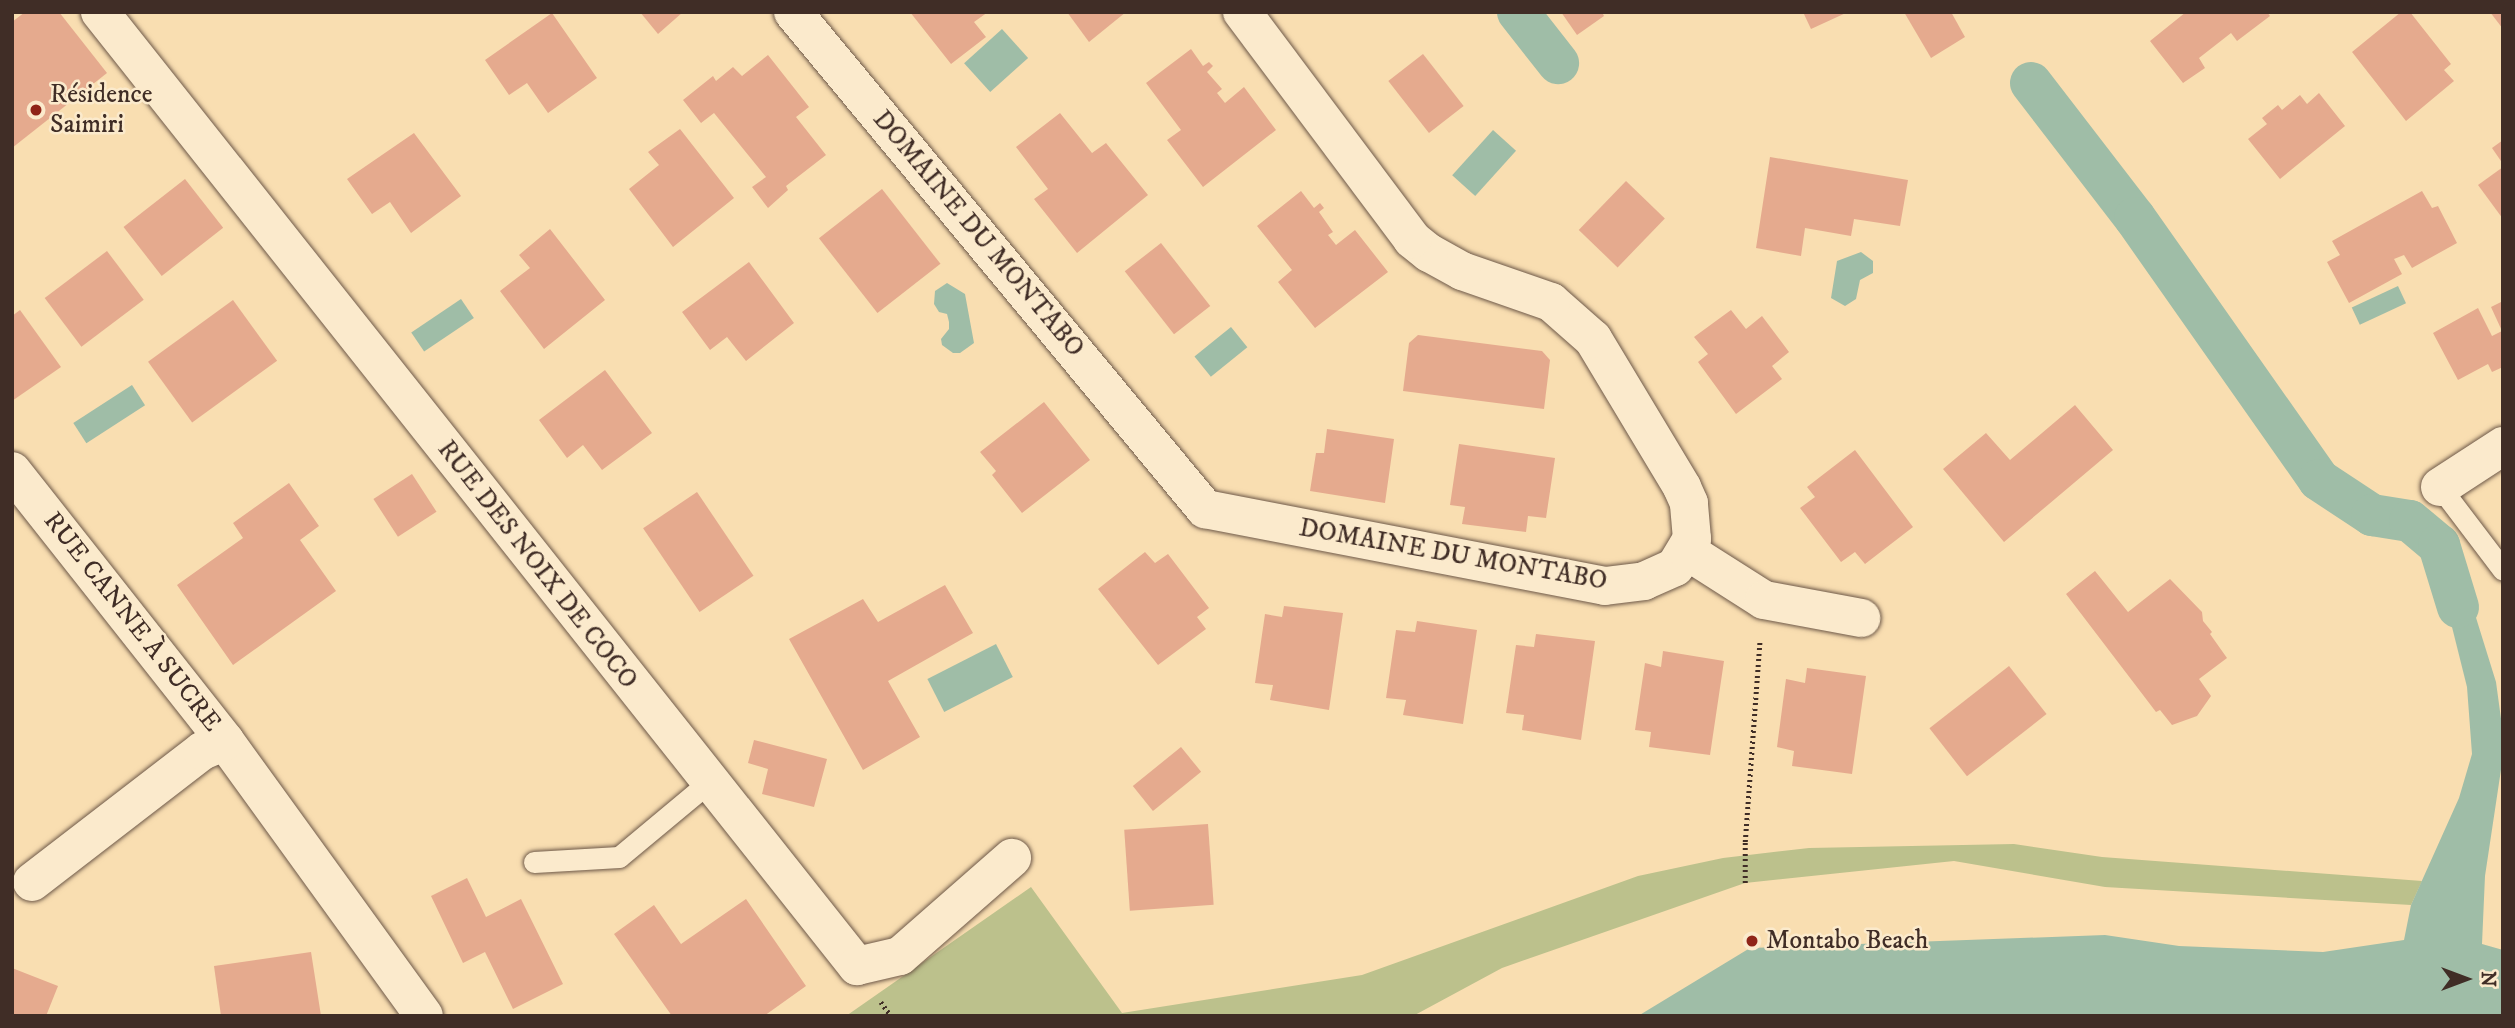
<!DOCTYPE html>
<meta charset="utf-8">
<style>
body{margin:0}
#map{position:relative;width:2515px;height:1028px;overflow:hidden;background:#f9deb1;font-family:"IM FELL DW Pica",serif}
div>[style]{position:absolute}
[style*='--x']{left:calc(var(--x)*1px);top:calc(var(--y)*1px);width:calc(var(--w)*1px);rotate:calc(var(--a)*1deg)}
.green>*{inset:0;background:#bcc18c}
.water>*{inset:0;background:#9fbda7;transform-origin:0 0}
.canal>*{height:42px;margin:-21px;padding:0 21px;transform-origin:21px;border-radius:21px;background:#9fbda7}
.building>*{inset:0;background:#e5aa8e;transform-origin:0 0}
.path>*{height:4.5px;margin-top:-2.25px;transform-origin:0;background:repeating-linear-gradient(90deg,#402d26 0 2px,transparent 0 5.5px)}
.roads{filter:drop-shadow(0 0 2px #6e5949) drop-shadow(0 0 2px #6e5949)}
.service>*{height:21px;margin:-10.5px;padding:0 10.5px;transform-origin:10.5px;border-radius:10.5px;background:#fbeacc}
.minor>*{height:38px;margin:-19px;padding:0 19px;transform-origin:19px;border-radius:19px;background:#fbeacc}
.dots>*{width:19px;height:19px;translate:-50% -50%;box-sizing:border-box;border:4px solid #fbeacc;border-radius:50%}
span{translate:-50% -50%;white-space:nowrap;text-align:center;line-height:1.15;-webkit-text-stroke:5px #fbeacc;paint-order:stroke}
.poi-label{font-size:26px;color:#402d26}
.left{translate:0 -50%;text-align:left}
.street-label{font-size:26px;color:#402d26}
.frame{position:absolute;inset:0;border:14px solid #402d26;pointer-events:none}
.north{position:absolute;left:2431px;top:944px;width:70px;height:70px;-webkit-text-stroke:5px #fbeacc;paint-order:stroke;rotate:90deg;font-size:19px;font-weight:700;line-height:28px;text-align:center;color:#402d26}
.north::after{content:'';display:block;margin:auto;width:24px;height:32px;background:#402d26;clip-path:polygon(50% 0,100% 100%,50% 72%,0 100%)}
</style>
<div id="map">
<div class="green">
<i style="clip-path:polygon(2014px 844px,2102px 857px,2422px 881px,2411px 905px,2105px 887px,1954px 861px,1745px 883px,1502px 968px,1413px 1016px,846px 1016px,1031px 887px,1122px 1013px,1362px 975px,1638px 876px,1723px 858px,1809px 848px)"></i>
</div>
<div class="water">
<i style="left:1002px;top:29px;width:39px;height:51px;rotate:48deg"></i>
<i style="left:1493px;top:130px;width:31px;height:61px;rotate:42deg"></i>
<i style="clip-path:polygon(1861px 252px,1873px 261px,1873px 273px,1860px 280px,1856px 299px,1845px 306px,1831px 298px,1837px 261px)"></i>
<i style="clip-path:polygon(947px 283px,965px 294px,974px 343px,960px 353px,953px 353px,942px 345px,941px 339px,949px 329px,949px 322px,947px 314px,939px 312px,934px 304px,935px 291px)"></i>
<i style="left:2398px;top:286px;width:19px;height:51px;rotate:65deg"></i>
<i style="left:461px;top:299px;width:23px;height:60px;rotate:56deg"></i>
<i style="left:1231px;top:327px;width:26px;height:47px;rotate:51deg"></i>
<i style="left:132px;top:385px;width:24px;height:70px;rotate:57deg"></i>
<i style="clip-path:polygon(2450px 534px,2496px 682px,2502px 726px,2502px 763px,2485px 876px,2482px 944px,2503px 950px,2503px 1016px,1638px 1016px,1750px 948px,2105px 935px,2179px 946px,2323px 952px,2404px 940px,2411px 905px,2459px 798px,2472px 754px,2467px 687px,2437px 567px)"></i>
<i style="left:996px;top:644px;width:37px;height:77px;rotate:63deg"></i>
</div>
<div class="canal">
<i style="--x:1518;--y:12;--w:65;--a:51.9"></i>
<i style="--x:2031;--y:83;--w:170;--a:52.4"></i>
<i style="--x:2135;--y:218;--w:320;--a:54.9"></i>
<i style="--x:2319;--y:480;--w:64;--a:33.4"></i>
<i style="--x:2372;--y:515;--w:38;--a:9"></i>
<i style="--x:2410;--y:521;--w:38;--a:40"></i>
<i style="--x:2439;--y:545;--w:65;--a:73"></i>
</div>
<div class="building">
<i style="clip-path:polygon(25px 12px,59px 12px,107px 73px,12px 148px,12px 22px)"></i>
<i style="clip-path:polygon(640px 12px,683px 12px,658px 34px)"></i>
<i style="clip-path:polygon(910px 12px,988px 12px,974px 22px,986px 37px,951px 64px)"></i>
<i style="clip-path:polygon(1067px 12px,1126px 12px,1089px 42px)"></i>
<i style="clip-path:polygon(1561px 12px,1602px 12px,1604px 16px,1577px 35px)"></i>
<i style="clip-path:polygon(1803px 12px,1848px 12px,1811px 29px)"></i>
<i style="clip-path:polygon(1904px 12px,1951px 12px,1965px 37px,1931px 58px)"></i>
<i style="clip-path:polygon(2186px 12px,2267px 12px,2270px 16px,2237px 41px,2231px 33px,2199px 58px,2205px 68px,2183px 83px,2150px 41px)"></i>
<i style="clip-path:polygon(2401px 12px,2410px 12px,2451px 64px,2444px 70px,2454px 81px,2406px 121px,2352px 52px)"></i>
<i style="clip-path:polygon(2490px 12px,2503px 12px,2503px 29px)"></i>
<i style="clip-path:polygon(552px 13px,597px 78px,548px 113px,527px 83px,509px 95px,485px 60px)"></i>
<i style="clip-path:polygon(1191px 49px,1203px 66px,1209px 62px,1213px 66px,1207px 72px,1222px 89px,1217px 93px,1225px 103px,1244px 87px,1276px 130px,1203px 187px,1167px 140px,1181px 130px,1146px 83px)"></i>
<i style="left:1423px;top:54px;width:66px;height:44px;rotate:52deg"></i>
<i style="clip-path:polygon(768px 55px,809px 107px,796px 117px,826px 155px,786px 186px,788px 190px,768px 208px,752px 187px,766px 177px,714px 113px,701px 123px,683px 100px,713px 76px,716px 81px,733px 67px,742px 76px)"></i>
<i style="clip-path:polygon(2319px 93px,2345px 126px,2280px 179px,2248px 139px,2267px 124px,2262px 118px,2278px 105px,2282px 110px,2300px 95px,2307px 104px)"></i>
<i style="clip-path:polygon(1060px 113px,1092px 153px,1106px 143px,1148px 195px,1077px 253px,1034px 199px,1048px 189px,1016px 147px)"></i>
<i style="clip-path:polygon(680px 129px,734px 198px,673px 247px,629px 189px,659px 165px,648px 152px)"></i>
<i style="clip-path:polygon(414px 133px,461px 196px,411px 233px,390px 202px,372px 214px,347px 179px)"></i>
<i style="clip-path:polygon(2503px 140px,2503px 164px,2492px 148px)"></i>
<i style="clip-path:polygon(1770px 157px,1908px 180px,1900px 226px,1854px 219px,1851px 236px,1805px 228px,1801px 256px,1756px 248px)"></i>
<i style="clip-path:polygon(2503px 167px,2503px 219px,2478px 185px)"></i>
<i style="left:185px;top:179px;width:62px;height:78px;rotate:52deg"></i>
<i style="left:1626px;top:181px;width:54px;height:68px;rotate:44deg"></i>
<i style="left:882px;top:189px;width:95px;height:80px;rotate:52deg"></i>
<i style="clip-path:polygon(1301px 191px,1314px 208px,1320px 203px,1324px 208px,1319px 212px,1333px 232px,1328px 235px,1336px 245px,1355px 230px,1388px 272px,1315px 328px,1278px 282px,1292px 270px,1257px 226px)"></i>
<i style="clip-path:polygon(2422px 191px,2432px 208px,2438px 206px,2457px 243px,2412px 268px,2404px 255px,2394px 259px,2402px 274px,2349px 303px,2327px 262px,2340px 255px,2332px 241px)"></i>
<i style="clip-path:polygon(550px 229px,605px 300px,544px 349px,500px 291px,530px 268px,519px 255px)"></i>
<i style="left:1161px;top:243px;width:80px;height:46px;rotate:52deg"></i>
<i style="left:107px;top:251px;width:61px;height:78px;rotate:53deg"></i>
<i style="clip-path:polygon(749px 262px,794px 323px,746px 361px,727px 337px,710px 350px,682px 312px)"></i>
<i style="left:233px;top:300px;width:75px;height:105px;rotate:54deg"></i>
<i style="clip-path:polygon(2503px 301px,2503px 367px,2492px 372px,2488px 364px,2458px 380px,2433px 333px,2478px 308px,2492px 336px,2502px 331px,2491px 307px)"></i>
<i style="clip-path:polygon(20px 310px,61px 367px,12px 401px,12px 316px)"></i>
<i style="clip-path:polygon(1731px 310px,1746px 329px,1762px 316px,1789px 352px,1772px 366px,1782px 379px,1736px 414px,1698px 362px,1708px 354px,1694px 337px)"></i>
<i style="clip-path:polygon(1418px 335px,1542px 351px,1550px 360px,1544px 409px,1403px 391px,1409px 343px)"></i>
<i style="clip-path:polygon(605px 370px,652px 433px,602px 470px,583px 445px,567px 458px,539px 420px)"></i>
<i style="clip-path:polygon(1044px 402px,1090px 460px,1022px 513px,992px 475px,996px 471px,980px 452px)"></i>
<i style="clip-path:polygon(2075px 405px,2113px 450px,2004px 542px,1943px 469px,1986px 433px,2010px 460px)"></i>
<i style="clip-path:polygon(1327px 429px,1394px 439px,1385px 503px,1310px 491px,1316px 453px,1324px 453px)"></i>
<i style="clip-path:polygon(1459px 444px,1555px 458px,1546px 518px,1528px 516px,1526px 532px,1462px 524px,1465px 507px,1450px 505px)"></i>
<i style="clip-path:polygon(1855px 450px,1913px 527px,1865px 564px,1855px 552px,1841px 562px,1800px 508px,1815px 497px,1807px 487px)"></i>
<i style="left:412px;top:474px;width:45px;height:46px;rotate:57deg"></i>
<i style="clip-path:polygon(289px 483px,319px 526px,300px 540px,336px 591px,233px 665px,177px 585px,243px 538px,233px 523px)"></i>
<i style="left:697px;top:492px;width:101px;height:65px;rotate:56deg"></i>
<i style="clip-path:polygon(1145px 552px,1155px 563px,1168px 554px,1209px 608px,1197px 617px,1206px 629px,1158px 665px,1098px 589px)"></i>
<i style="clip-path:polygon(2095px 571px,2128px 612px,2170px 579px,2202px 612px,2203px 621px,2212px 632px,2210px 634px,2227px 658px,2199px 679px,2211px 696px,2197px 716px,2172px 725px,2160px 710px,2156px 712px,2066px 594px)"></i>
<i style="clip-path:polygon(945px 585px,973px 633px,888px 681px,920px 737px,863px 770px,789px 639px,863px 599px,878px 622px)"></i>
<i style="clip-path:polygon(1284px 606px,1343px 613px,1329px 710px,1270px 700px,1273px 685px,1255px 683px,1265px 614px,1282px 617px)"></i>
<i style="clip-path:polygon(1417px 621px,1477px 630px,1463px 724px,1403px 715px,1406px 700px,1386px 698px,1396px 630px,1415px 632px)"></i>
<i style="clip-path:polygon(1536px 634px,1595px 641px,1581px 740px,1522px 730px,1524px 715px,1506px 713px,1516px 645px,1534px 647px)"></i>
<i style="clip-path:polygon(1663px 651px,1724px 661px,1710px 755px,1649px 747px,1651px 732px,1635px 730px,1645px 663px,1661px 667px)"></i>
<i style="left:2009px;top:666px;width:61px;height:101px;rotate:52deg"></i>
<i style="clip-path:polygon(1807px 668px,1866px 676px,1852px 774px,1792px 766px,1794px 751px,1777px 747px,1786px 679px,1805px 683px)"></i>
<i style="clip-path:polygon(754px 740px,827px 759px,814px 807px,762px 794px,768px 769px,748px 763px)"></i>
<i style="left:1181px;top:747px;width:32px;height:62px;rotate:51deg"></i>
<i style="left:1208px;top:824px;width:81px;height:84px;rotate:86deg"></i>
<i style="clip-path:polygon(467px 878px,486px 917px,521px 899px,563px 984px,513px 1009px,485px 952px,463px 963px,431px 896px)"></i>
<i style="clip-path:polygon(746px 899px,806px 986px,764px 1016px,672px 1016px,614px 934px,654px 905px,681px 944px)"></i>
<i style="clip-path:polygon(311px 952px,321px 1016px,221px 1016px,214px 966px)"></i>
<i style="clip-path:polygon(12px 968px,58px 986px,46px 1016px,12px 1016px)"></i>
</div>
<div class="path">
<i style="--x:1745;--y:883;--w:41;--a:-90"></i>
<i style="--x:1745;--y:842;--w:203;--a:-85.8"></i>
<i style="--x:881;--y:1002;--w:17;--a:54"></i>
</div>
<div class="roads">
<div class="service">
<i style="--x:2440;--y:487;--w:104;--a:52.8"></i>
<i style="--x:534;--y:862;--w:85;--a:-3.4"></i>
<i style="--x:619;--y:857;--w:117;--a:-39.8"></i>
</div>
<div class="minor">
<i style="--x:100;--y:12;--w:1218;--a:51.57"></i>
<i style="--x:857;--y:966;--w:44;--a:-13.1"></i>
<i style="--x:900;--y:956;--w:149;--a:-41.2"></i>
<i style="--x:793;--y:12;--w:646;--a:50.34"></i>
<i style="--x:1205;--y:509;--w:407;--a:10.9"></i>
<i style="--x:1605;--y:586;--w:39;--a:-7"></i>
<i style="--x:1644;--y:581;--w:34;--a:-24"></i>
<i style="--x:1675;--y:567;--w:33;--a:-59"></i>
<i style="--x:1692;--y:539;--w:36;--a:-95"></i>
<i style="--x:1689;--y:503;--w:17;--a:-114"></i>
<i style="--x:1682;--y:487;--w:173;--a:-121"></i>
<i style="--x:1593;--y:339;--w:56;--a:-138.6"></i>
<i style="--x:1551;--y:302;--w:94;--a:-160.8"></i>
<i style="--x:1462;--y:271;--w:38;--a:-151"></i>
<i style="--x:1429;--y:253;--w:22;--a:-141"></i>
<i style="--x:1412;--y:239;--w:284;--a:-126.8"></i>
<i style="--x:12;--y:471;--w:344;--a:51.7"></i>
<i style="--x:225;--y:741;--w:339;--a:54.1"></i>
<i style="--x:2440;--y:487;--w:75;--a:-33.1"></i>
<i style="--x:1687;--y:551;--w:91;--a:32.5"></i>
<i style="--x:1764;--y:600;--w:99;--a:10.5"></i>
<i style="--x:32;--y:882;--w:215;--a:-37.6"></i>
<i style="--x:202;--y:751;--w:25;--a:-23"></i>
</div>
</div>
<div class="dots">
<i style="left:36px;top:110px;background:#8f2418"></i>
<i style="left:1752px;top:941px;background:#8f2418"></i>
</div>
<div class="poi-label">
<span class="left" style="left:50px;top:110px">Résidence<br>Saimiri</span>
<span class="left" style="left:1766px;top:941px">Montabo Beach</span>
</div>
<div class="street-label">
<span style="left:978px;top:234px;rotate:50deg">DOMAINE DU MONTABO</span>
<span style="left:1453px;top:555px;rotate:10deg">DOMAINE DU MONTABO</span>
<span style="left:537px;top:565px;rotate:52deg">RUE DES NOIX DE COCO</span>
<span style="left:132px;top:622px;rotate:52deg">RUE CANNE À SUCRE</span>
</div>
<div class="frame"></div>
<div class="north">N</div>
</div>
